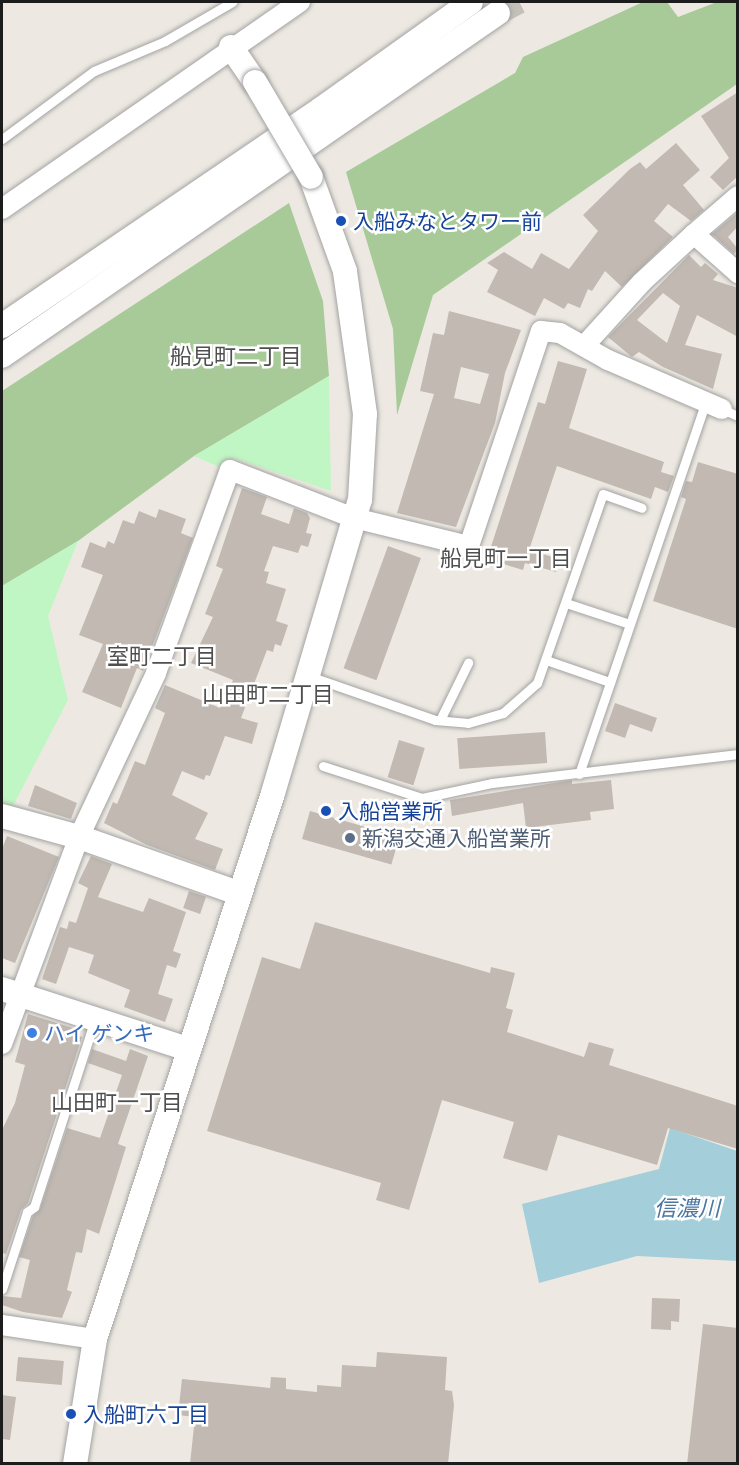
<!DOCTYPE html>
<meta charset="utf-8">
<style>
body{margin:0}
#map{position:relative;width:739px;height:1465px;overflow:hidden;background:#ede9e2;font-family:Quicksand,"Noto Sans JP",sans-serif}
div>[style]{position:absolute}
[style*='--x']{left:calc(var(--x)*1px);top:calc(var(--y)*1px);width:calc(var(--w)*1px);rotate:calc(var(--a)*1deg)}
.forest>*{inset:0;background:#a8ca99}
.park>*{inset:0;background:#c0f6c4}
.water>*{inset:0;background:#a4ced9}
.building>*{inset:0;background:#c1b9b2;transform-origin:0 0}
.tertiary-tunnel>*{height:24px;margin-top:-12px;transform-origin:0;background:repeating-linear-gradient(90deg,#c3c0ba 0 24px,transparent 0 36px)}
.roads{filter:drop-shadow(0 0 2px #a3a3a3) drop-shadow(0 0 2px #a3a3a3)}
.service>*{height:9px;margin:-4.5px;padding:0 4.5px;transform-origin:4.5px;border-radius:4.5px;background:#fff}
.minor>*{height:20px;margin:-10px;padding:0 10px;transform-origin:10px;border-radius:10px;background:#fff}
.tertiary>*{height:24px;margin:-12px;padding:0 12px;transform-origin:12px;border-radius:12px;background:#fff}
.bridges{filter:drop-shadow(0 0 2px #a3a3a3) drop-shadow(0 0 2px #a3a3a3)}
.tertiary-bridge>*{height:24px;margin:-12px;padding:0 12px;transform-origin:12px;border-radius:12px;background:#fff}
.dots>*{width:16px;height:16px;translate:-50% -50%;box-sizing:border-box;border:3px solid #fff;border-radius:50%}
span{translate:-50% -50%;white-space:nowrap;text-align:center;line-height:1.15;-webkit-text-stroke:5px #fff;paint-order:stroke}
.transit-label{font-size:21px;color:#164399}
.left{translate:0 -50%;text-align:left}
.service-label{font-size:21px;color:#4e5e75}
.shop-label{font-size:21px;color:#366cbe}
.neighbourhood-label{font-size:22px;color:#4f4f4f}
.water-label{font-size:22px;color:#4b769f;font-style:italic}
.frame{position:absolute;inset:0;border:3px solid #1c1c1c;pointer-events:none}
</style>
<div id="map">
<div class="forest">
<i style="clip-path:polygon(643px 2px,667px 2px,678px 17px,717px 2px,737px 2px,737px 84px,433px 295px,397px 415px,393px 329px,346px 172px,515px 73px,523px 57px)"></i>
<i style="clip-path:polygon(289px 203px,323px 301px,329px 376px,194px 456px,78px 541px,2px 586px,2px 391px)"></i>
</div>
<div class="park">
<i style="clip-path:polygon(329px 376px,331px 491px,234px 458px,224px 469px,194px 456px)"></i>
<i style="clip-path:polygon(78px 541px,48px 616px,68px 700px,13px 806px,2px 803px,2px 586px)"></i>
</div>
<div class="water">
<i style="clip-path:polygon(670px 1128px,737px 1151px,737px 1261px,637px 1256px,539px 1283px,522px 1204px,659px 1169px)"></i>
</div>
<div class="building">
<i style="clip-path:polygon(738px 92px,738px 176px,723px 190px,710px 177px,729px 158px,701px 116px)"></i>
<i style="clip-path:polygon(676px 143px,700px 170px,683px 185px,704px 210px,691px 221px,668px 204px,654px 221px,673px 237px,622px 287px,605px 271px,592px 291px,588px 289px,580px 308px,568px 303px,564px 309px,544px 298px,535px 316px,487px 292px,498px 270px,487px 263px,504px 252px,532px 269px,541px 253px,569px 269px,598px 231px,583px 215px,630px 169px,640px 162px,646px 169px)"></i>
<i style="clip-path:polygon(738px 212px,738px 226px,728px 237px,738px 249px,734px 254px,712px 234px)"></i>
<i style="clip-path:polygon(evenodd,689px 255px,701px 267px,705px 263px,718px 274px,713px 280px,738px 288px,738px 337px,697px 315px,685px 345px,722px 354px,713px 389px,663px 367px,639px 352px,632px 357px,608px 337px,689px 255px,663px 293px,680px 306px,667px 343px,637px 320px,663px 293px)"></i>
<i style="clip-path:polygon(evenodd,449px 311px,521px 330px,505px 373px,495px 423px,456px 527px,397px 513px,434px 394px,420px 391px,433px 333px,444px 335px,449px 311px,461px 367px,489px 374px,480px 404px,454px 398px,461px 367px)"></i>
<i style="clip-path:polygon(558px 361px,587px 369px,569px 428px,664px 462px,661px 472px,674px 476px,668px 492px,655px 487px,651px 499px,557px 466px,529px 550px,560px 559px,556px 572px,525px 563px,523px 570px,487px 559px,538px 402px,545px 404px)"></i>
<i style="clip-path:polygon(698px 462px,738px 474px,738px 629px,653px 601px,686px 499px,681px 497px,686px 481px,692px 482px)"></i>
<i style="clip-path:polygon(242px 488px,267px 497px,261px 514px,289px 524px,294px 508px,307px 513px,310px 518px,306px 533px,312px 534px,308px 547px,301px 545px,298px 553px,273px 546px,264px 571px,269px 572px,266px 583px,286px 589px,276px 621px,288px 625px,281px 646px,275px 644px,273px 652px,267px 650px,241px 718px,258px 723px,252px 744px,225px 736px,210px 776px,206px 775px,204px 780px,182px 771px,172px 795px,208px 813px,195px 839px,223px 849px,215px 870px,147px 845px,104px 823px,113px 802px,117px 804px,135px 761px,145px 765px,165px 713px,155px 708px,165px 685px,220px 708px,233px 680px,191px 663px,213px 617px,205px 614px,223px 569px,216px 566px)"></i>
<i style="clip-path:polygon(159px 509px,186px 519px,181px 533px,193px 538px,143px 671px,137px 668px,121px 708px,82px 692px,103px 644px,79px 635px,103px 575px,81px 567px,90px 542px,105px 548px,108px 541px,114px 544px,123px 520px,134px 524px,139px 511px,156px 518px)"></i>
<i style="left:388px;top:546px;width:35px;height:130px;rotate:20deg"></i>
<i style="clip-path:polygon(615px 703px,657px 718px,652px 732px,630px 724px,625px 738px,605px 731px)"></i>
<i style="left:545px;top:732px;width:31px;height:88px;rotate:86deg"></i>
<i style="left:399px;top:740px;width:27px;height:39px;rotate:17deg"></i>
<i style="clip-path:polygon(572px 780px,572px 784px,611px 780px,614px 809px,590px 812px,591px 820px,526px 828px,523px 803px,452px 816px,450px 800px)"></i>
<i style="clip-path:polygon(35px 785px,77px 803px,71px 819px,28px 806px)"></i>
<i style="left:310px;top:811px;width:93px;height:29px;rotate:16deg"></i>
<i style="clip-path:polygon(7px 836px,59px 857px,15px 963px,2px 958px,2px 849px)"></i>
<i style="clip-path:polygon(91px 856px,112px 864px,98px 897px,143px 912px,149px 898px,186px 912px,173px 951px,181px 954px,176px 968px,167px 965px,158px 994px,173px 999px,165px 1022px,124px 1007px,130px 990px,88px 973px,94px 955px,69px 947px,56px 984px,42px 979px,60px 927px,67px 929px,69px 921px,76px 923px,88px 888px,78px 883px)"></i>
<i style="left:189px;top:891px;width:18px;height:18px;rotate:19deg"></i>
<i style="clip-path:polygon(315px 922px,490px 973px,491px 967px,515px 973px,506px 1008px,513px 1010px,507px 1032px,584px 1057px,589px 1042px,614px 1049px,609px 1065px,738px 1106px,738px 1149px,668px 1128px,657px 1165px,558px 1135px,547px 1171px,503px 1158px,514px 1122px,442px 1100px,409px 1210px,376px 1200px,381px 1183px,207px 1131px,262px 957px,300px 969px)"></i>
<i style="clip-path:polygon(28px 1014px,76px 1029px,74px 1034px,82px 1037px,28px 1203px,21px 1210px,6px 1254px,2px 1253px,2px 1130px,15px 1103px,25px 1065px,15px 1062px)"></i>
<i style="clip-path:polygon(92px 1049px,126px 1061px,130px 1049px,148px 1056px,118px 1144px,126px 1147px,99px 1234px,87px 1229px,82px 1253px,76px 1252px,67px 1290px,72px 1292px,62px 1318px,23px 1312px,2px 1305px,2px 1296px,21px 1298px,30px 1260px,19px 1257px,33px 1216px,40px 1209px,67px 1128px,100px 1138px,122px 1075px,88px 1063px)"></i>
<i style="clip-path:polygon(652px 1298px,680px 1299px,679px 1322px,671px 1321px,671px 1330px,651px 1329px)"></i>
<i style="clip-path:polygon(703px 1324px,738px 1328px,738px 1464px,687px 1464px)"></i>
<i style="clip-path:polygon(377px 1352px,447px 1357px,445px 1390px,452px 1391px,454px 1405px,448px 1464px,190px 1464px,195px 1417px,178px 1415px,182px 1379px,270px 1388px,271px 1377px,286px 1378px,286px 1389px,317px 1392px,317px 1385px,341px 1387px,342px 1365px,376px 1367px)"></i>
<i style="left:18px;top:1357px;width:46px;height:24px;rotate:5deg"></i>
<i style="clip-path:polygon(2px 1395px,16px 1397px,10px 1440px,2px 1439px)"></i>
</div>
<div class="tertiary-tunnel">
<i style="--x:498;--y:13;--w:24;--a:-28"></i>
</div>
<div class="roads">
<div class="service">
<i style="--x:2;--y:139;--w:114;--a:-36.5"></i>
<i style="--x:94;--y:71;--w:77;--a:-22.9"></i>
<i style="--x:165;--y:41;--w:78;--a:-30.2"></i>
<i style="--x:722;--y:409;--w:17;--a:24"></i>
<i style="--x:566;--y:603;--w:67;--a:18.2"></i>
<i style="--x:546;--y:660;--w:68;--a:19"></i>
<i style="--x:309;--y:676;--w:133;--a:19.2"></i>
<i style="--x:435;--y:720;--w:33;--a:5"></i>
<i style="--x:468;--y:723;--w:36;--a:-16"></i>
<i style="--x:503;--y:713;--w:45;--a:-41.4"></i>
<i style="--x:537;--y:683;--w:200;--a:-70.8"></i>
<i style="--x:603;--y:494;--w:41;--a:19.7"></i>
<i style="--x:440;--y:720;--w:64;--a:-63.8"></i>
<i style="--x:323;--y:766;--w:104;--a:17.9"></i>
<i style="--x:422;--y:798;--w:72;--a:-12.1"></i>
<i style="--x:492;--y:783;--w:248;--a:-6.7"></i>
<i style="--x:579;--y:774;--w:393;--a:-71.2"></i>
<i style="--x:2;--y:1289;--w:81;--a:-72"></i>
<i style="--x:27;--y:1212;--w:9;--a:-36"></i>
<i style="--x:34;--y:1207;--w:198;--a:-72"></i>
</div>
<div class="minor">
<i style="--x:2;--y:209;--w:363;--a:-34.8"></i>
<i style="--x:694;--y:234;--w:58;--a:-40.8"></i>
<i style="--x:584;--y:346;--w:86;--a:-47.8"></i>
<i style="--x:642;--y:282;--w:71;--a:-42.7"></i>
<i style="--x:694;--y:234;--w:59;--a:41.6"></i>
<i style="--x:2;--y:1044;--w:221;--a:-69.6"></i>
<i style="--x:79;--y:837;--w:181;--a:-64.8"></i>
<i style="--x:156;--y:673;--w:216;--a:-70"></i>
<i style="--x:230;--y:470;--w:133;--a:21.2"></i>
<i style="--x:354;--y:518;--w:118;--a:13.7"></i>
<i style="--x:469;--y:546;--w:227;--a:-71.5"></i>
<i style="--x:541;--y:331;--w:19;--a:6"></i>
<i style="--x:560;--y:333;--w:55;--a:29.4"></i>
<i style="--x:608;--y:360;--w:124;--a:23.3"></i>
<i style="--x:2;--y:1325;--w:94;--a:8.6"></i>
</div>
<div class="tertiary">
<i style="--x:231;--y:47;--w:42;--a:55.6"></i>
<i style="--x:2;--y:326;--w:386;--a:-34.2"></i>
<i style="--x:321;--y:109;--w:184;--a:-35.5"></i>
<i style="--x:2;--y:356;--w:603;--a:-34.67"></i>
<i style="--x:2;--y:816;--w:80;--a:15.3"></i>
<i style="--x:79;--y:837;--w:169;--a:19.4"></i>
<i style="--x:2;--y:989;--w:195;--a:17.9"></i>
<i style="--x:75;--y:1464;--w:127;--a:-80.9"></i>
<i style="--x:95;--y:1339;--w:574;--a:-71.94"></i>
<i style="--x:273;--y:793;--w:306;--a:-73.5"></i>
<i style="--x:360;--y:500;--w:86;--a:-86.7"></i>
<i style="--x:365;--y:414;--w:144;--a:-98"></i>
<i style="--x:345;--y:271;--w:100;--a:-109.9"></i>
</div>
</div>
<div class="bridges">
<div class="tertiary-bridge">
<i style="--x:255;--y:82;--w:110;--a:59.5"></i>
</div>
</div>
<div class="dots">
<i style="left:341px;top:221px;background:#1a4fb4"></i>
<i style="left:326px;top:811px;background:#1a4fb4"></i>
<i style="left:350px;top:838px;background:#5c6f8a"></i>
<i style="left:32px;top:1033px;background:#3f7fe0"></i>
<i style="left:71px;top:1414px;background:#1a4fb4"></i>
</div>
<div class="transit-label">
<span class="left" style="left:353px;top:221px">入船みなとタワー前</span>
<span class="left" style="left:338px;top:811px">入船営業所</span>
<span class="left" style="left:83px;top:1414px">入船町六丁目</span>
</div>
<div class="service-label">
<span class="left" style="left:362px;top:838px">新潟交通入船営業所</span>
</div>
<div class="shop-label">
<span class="left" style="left:44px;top:1033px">ハイ ゲンキ</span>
</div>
<div class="neighbourhood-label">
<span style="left:236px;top:357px">船見町二丁目</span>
<span style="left:506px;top:559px">船見町一丁目</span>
<span style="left:162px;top:657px">室町二丁目</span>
<span style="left:268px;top:695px">山田町二丁目</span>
<span style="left:117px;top:1103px">山田町一丁目</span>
</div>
<div class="water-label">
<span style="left:687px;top:1209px">信濃川</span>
</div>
<div class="frame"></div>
</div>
